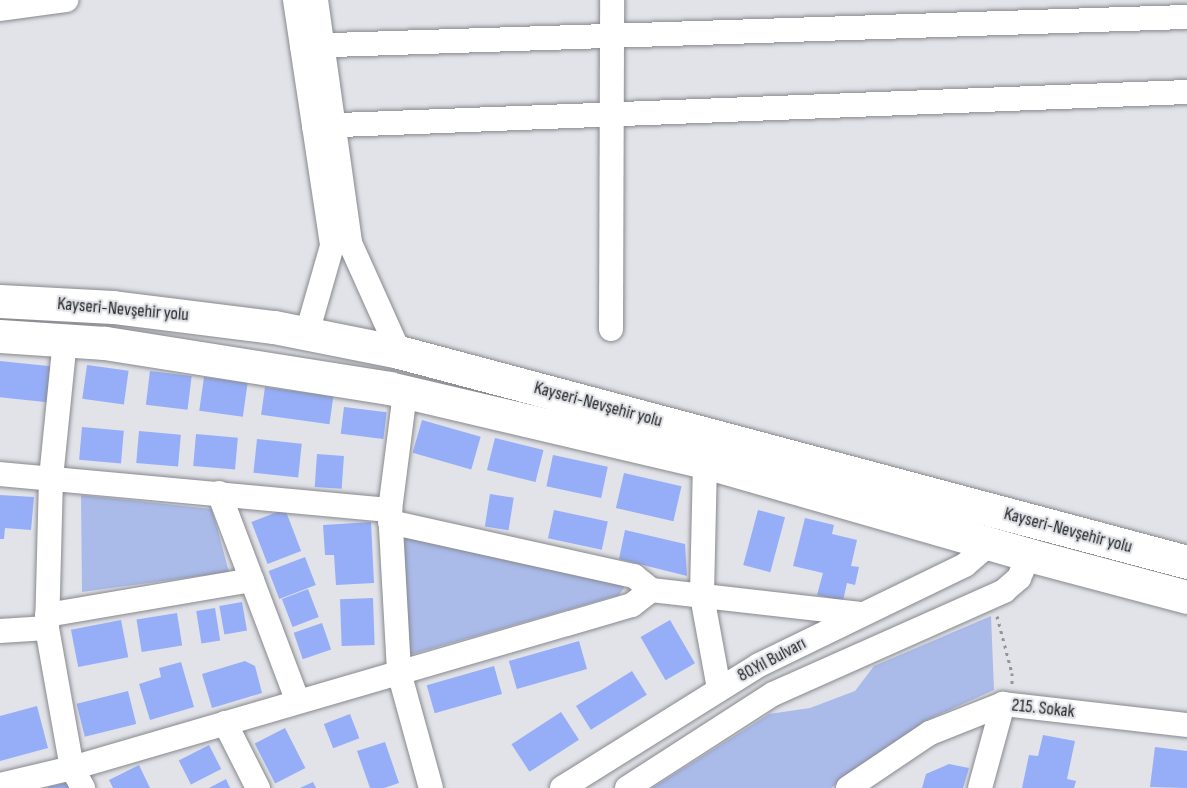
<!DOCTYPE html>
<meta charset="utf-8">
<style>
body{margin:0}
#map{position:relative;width:1187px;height:788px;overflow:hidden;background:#e1e3e8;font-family:"Sofia Sans Condensed",sans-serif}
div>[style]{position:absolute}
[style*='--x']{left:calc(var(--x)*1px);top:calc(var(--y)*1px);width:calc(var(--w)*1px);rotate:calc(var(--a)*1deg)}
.green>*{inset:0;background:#aabae9}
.building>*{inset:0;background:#96aef7;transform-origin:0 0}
.path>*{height:3px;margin-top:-1.5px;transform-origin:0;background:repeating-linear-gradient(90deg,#939599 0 3px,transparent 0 7.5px)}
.roads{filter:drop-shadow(0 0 2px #87898d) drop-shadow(0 0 2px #87898d)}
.minor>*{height:24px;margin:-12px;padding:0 12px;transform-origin:12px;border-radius:12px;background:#fff}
.highway>*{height:33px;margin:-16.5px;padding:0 16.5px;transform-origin:16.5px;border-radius:16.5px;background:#fff}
span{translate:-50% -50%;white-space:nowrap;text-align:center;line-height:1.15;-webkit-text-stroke:4.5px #e1e3e8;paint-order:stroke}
.street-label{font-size:18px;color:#232426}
</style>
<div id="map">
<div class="green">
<i style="clip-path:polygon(81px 495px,212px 509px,229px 572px,82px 592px)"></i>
<i style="clip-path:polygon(404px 536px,621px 583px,624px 588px,619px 595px,409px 655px)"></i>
<i style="clip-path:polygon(991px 616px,994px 690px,927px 720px,831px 788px,652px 788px,769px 714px,810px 708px,855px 691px,874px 666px)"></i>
</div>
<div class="building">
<i style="left:0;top:361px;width:56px;height:36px;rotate:6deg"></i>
<i style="left:87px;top:365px;width:42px;height:34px;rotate:8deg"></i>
<i style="left:150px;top:371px;width:42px;height:34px;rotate:7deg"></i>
<i style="left:204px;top:377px;width:44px;height:34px;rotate:8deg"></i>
<i style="left:265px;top:387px;width:69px;height:28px;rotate:8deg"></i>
<i style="left:344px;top:407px;width:43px;height:27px;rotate:7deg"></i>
<i style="left:422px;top:420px;width:61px;height:34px;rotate:16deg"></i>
<i style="left:82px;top:427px;width:42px;height:33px;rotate:5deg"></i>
<i style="left:139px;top:431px;width:42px;height:32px;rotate:5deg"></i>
<i style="left:196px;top:434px;width:42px;height:32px;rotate:5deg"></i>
<i style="left:495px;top:438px;width:50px;height:33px;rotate:14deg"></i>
<i style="left:257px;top:439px;width:45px;height:34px;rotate:6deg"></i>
<i style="left:317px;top:454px;width:27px;height:33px;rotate:4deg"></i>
<i style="left:553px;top:455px;width:56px;height:32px;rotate:12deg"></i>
<i style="left:624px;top:473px;width:59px;height:36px;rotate:13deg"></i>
<i style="left:490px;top:494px;width:24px;height:33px;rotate:9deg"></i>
<i style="clip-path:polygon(0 495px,34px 497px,31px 530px,5px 528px,4px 539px,0 539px)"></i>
<i style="left:285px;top:509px;width:45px;height:36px;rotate:69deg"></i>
<i style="left:554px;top:510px;width:55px;height:29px;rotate:12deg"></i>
<i style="left:758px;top:510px;width:28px;height:57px;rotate:15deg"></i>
<i style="clip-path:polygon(805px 518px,834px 525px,832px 534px,857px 540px,851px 566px,859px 567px,855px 585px,847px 583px,843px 601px,817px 595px,823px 573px,793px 566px)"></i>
<i style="clip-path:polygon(371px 522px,374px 583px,336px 585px,334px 555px,325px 555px,323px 525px)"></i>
<i style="clip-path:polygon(625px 530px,685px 544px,687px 576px,619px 559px)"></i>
<i style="left:305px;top:557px;width:30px;height:39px;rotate:69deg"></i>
<i style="left:308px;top:589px;width:30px;height:28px;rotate:69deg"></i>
<i style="left:373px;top:598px;width:47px;height:33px;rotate:88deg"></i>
<i style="left:242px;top:602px;width:29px;height:23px;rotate:80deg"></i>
<i style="left:215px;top:608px;width:33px;height:19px;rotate:81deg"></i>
<i style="left:177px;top:613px;width:33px;height:41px;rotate:81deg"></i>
<i style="left:121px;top:620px;width:38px;height:51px;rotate:79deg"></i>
<i style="left:670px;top:620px;width:50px;height:34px;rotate:60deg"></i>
<i style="left:322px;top:623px;width:28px;height:30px;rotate:71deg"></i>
<i style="left:579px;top:641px;width:29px;height:73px;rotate:74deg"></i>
<i style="clip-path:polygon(245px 661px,255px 666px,262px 693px,212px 708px,202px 674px)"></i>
<i style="clip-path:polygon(181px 662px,194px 707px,150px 720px,139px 684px,161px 677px,159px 668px)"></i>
<i style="left:494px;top:666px;width:29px;height:70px;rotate:74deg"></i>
<i style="left:632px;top:671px;width:28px;height:66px;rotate:58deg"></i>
<i style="left:128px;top:691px;width:34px;height:53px;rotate:76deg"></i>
<i style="clip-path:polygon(37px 706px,48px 748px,0 761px,0 716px)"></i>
<i style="left:561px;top:712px;width:33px;height:59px;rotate:57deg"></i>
<i style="left:350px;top:714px;width:26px;height:28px;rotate:69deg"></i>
<i style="left:285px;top:728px;width:45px;height:34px;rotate:63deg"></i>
<i style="clip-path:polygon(1043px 735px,1075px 741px,1067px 779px,1076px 781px,1074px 788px,1022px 788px,1029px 755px,1038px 756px)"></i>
<i style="clip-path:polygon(385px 742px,399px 783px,384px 788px,370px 788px,357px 751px)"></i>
<i style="left:209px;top:745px;width:27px;height:34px;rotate:63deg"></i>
<i style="clip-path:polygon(1155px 747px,1187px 751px,1187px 788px,1150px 787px)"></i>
<i style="clip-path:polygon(949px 764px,969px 768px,963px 788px,922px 788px,926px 774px)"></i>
<i style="clip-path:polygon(139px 765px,150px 788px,113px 788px,109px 780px)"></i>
<i style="clip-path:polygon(226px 779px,230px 788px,209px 788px)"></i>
<i style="clip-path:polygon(68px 782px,69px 788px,48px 788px,48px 787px)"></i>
<i style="clip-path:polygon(313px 782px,316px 788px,300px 788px)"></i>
</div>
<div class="path">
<i style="--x:997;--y:616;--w:59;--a:75.3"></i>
<i style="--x:1012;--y:673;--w:12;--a:90"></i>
</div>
<div class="roads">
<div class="minor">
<i style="--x:295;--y:0;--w:249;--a:81.4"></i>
<i style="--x:332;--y:246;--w:91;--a:106"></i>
<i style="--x:316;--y:0;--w:245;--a:82"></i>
<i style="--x:350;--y:243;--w:120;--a:65.8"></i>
<i style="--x:0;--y:9;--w:67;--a:-7.8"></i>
<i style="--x:302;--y:46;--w:885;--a:-1.88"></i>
<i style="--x:314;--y:126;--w:874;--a:-2.23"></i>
<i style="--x:611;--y:329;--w:329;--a:-89.8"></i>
<i style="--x:65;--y:340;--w:139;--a:95.8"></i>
<i style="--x:51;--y:478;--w:150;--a:91.5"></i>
<i style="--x:47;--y:628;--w:142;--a:79.9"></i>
<i style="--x:72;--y:768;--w:23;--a:61"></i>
<i style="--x:405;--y:393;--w:118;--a:97.3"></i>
<i style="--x:390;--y:510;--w:162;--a:86.8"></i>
<i style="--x:399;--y:672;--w:120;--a:74.6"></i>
<i style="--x:705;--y:462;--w:134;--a:91.3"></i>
<i style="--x:702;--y:596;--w:95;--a:79.6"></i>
<i style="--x:0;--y:474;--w:392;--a:5.3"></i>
<i style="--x:219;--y:493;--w:223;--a:69.3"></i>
<i style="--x:390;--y:522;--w:250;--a:12.5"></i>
<i style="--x:634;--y:576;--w:22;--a:39"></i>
<i style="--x:47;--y:615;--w:208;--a:-9.7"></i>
<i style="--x:0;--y:631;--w:47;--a:-3.7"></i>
<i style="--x:225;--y:723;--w:73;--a:63.1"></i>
<i style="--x:0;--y:785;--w:74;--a:-13.3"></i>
<i style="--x:72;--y:768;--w:583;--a:-16.23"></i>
<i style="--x:632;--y:605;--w:24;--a:-38"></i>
<i style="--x:651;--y:590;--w:213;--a:6.5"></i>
<i style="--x:562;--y:788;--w:232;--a:-32"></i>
<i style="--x:759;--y:665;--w:229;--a:-25.9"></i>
<i style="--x:965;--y:565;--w:21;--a:-41"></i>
<i style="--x:981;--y:551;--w:10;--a:-61"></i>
<i style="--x:627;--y:788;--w:174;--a:-32.8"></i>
<i style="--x:773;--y:694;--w:253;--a:-24"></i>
<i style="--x:1004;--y:591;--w:20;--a:-41"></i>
<i style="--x:1019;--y:578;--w:25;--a:-67"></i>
<i style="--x:848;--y:788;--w:99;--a:-33.9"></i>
<i style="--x:930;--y:733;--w:79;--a:-21.7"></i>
<i style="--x:1003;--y:704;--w:185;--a:6.5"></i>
<i style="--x:980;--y:788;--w:87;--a:-74.7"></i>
</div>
<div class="highway">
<i style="--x:0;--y:301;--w:113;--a:3"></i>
<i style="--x:113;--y:307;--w:162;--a:7.1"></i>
<i style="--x:274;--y:327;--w:127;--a:11.3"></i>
<i style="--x:399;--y:352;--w:816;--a:14.92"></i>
<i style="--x:0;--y:336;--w:105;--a:3.8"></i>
<i style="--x:105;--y:343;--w:288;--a:9"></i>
<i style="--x:389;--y:388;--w:325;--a:13.2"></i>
<i style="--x:705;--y:462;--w:337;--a:16"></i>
<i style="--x:1029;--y:555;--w:163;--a:14.9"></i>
</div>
</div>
<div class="street-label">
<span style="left:123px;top:310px;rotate:5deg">Kayseri-Nevşehir yolu</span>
<span style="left:598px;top:405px;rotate:15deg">Kayseri-Nevşehir yolu</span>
<span style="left:1068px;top:531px;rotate:15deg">Kayseri-Nevşehir yolu</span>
<span style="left:772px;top:660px;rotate:-28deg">80.Yıl Bulvarı</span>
<span style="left:1043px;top:709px;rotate:6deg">215. Sokak</span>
</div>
</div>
